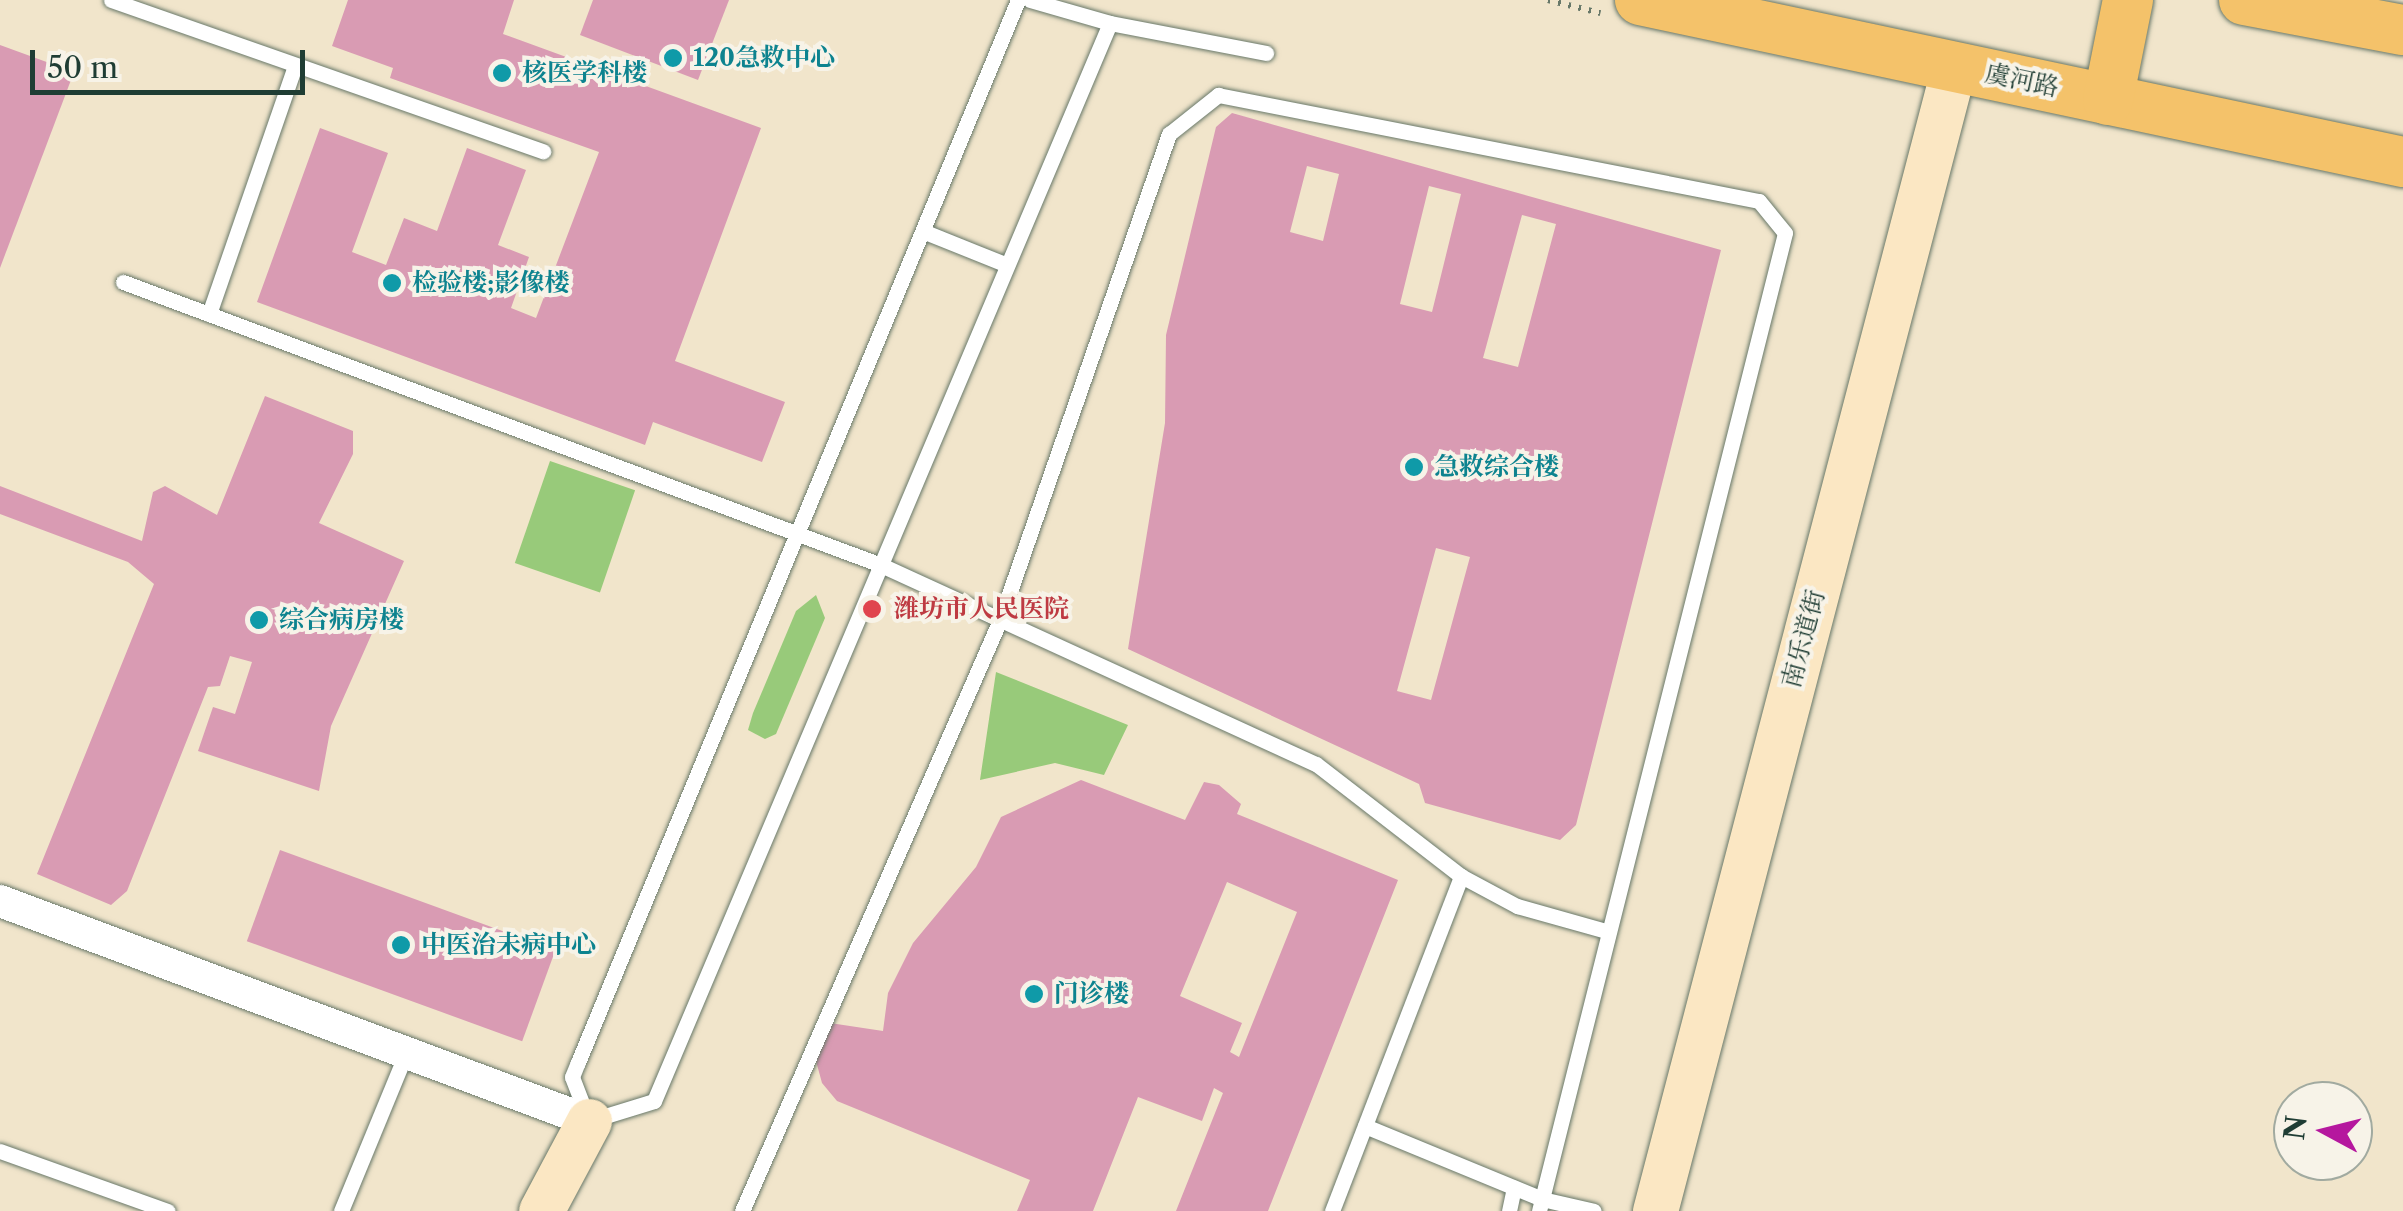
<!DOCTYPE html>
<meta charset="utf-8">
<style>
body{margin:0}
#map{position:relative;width:2403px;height:1211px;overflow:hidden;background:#f1e5cb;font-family:"Libre Caslon Text","Noto Serif SC",serif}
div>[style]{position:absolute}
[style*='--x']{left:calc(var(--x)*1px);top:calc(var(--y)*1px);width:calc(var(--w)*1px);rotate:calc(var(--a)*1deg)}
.green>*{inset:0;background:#98ca7a;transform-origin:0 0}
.building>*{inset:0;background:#d99bb3;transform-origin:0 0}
.path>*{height:6px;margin-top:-3px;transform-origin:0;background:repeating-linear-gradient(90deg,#687869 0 2.5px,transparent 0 10.5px)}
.roads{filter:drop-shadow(0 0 2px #687869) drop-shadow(0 0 2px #687869)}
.lane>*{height:15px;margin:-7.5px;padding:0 7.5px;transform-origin:7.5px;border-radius:7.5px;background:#fff}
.street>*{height:32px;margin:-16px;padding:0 16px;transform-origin:16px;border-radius:16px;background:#fff}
.secondary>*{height:45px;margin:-22.5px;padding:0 22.5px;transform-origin:22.5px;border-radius:22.5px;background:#fbe7c3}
.primary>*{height:50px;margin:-25px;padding:0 25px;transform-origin:25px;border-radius:25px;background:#f4c26a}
.dots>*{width:28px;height:28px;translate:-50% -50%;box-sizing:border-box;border:5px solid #f7f3e8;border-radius:50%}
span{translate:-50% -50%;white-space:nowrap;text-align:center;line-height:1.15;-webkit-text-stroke:8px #f7f3e8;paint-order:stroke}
.culture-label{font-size:25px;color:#0d838f;font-weight:700}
.left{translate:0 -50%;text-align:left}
.street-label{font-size:25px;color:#1f3d34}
.health-label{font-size:25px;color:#be3a42;font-weight:700}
.north{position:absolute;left:2273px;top:1081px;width:100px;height:100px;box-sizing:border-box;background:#f7f3e8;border:2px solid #a1aaa0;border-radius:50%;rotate:277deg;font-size:28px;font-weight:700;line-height:40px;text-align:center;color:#1f3d34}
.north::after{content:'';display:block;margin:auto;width:35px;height:45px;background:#b5179e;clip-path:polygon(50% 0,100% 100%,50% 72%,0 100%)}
.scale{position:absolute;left:30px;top:50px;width:275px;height:45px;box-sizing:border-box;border:5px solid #1f3d34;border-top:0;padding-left:12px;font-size:30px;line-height:35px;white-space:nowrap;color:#1f3d34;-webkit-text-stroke:8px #f7f3e8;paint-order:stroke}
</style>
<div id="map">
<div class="green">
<i style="left:550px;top:461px;width:90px;height:108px;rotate:19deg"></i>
<i style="clip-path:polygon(816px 595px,825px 618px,776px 734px,765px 739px,748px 730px,753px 713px,796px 611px)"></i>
<i style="clip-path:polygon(996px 672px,1128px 725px,1104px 775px,1055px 763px,980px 780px)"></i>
</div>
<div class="building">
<i style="clip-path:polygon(348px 0,514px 0,503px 34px,761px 128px,675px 361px,785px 402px,762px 462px,653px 422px,645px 445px,257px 302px,320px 128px,388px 153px,352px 252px,386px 265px,404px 218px,437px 231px,467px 148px,526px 170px,498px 245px,529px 257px,511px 308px,536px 318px,599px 152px,390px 78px,393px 68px,332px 46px)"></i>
<i style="clip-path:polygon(593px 0,729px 0,698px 80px,580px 35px)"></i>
<i style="clip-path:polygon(0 45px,74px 72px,0 268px)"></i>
<i style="clip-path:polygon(evenodd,1232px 113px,1721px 250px,1576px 825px,1560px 840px,1425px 803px,1419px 784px,1128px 649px,1165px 423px,1166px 335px,1216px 127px,1232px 113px,1307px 166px,1339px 174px,1323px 241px,1290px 232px,1307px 166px,1232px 113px,1429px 186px,1461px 194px,1432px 312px,1400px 304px,1429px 186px,1232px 113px,1522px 215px,1556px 224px,1518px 367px,1483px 358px,1522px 215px,1232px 113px,1436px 548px,1470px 557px,1431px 700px,1397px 691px,1436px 548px)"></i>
<i style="clip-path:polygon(265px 396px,353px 431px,353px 454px,319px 523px,404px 561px,331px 726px,319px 791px,198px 751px,213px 707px,235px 714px,252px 662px,230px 656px,220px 686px,208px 687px,127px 891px,111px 905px,37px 874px,154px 584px,128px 562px,0 514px,0 486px,142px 541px,153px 492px,165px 486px,217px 515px)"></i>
<i style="clip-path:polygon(evenodd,1081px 780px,1185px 820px,1204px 782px,1219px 785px,1241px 804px,1237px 814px,1398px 880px,1268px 1211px,1176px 1211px,1223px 1093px,1214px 1088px,1202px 1121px,1138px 1097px,1093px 1211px,1017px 1211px,1030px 1180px,837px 1101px,822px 1083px,816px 1061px,830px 1023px,883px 1031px,888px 993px,913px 943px,976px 867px,1001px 817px,1081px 780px,1227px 882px,1297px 912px,1239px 1057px,1230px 1052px,1242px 1023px,1180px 996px,1227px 882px)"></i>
<i style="left:280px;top:850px;width:293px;height:97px;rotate:20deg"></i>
</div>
<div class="path">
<i style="--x:1548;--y:0;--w:54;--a:14"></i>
</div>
<div class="roads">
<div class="lane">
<i style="--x:111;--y:0;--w:458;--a:19.3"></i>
<i style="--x:1018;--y:0;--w:1150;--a:112.5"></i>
<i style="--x:578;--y:1062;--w:16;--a:112"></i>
<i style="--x:572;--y:1077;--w:47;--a:68.9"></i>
<i style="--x:589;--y:1121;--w:68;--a:-17.1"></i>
<i style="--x:654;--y:1101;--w:1170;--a:-67.07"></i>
<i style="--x:1110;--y:23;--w:83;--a:-164"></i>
<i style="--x:1110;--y:23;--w:159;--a:10.9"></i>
<i style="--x:925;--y:232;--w:88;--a:21.9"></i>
<i style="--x:123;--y:282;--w:809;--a:20.47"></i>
<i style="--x:881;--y:565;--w:478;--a:24.6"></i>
<i style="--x:1316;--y:764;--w:183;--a:37.7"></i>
<i style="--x:1461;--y:876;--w:64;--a:28.2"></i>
<i style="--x:1517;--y:906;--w:92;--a:15.7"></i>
<i style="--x:209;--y:314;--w:262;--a:-70.9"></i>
<i style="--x:1365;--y:1126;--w:191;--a:22.4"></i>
<i style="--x:1542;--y:1199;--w:53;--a:13"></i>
<i style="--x:0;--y:1151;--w:178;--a:19.7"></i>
<i style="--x:341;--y:1211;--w:171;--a:-67.6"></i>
<i style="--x:742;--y:1211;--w:645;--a:-66.42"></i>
<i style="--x:1000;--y:620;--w:515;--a:-70.83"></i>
<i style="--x:1169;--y:134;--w:63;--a:-38.5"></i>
<i style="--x:1218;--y:95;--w:551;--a:11.09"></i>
<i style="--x:1759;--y:201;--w:41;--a:50.9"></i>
<i style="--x:1785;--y:233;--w:1008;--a:104.12"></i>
<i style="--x:1332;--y:1211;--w:359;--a:-68.9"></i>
<i style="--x:1509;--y:1211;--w:24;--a:-78"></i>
</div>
<div class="street">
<i style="--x:0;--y:901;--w:629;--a:20.48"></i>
</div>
<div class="secondary">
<i style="--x:541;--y:1211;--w:102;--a:-61.9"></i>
<i style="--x:1655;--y:1211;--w:1183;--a:-75.36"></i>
</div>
<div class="primary">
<i style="--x:1640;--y:0;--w:780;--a:11.99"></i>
<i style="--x:2244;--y:0;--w:162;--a:10.7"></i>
<i style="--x:2108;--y:100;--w:102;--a:-78.7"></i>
</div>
</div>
<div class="dots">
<i style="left:673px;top:58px;background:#0f9aa8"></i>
<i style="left:502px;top:73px;background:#0f9aa8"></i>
<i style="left:392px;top:283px;background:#0f9aa8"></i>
<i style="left:1414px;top:467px;background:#0f9aa8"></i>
<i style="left:872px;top:609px;background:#e0444e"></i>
<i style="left:259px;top:620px;background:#0f9aa8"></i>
<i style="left:401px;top:945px;background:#0f9aa8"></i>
<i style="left:1034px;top:994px;background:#0f9aa8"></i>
</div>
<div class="culture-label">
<span class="left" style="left:693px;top:58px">120急救中心</span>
<span class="left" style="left:522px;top:73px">核医学科楼</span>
<span class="left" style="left:412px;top:283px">检验楼;影像楼</span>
<span class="left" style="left:1434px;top:467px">急救综合楼</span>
<span class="left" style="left:279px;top:620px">综合病房楼</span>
<span class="left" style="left:421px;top:945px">中医治未病中心</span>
<span class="left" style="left:1054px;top:994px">门诊楼</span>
</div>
<div class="street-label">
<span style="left:2022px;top:81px;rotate:12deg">虞河路</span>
<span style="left:1804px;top:639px;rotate:-75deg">南乐道街</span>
</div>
<div class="health-label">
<span class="left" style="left:894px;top:609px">潍坊市人民医院</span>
</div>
<div class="north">N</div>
<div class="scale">50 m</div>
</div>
